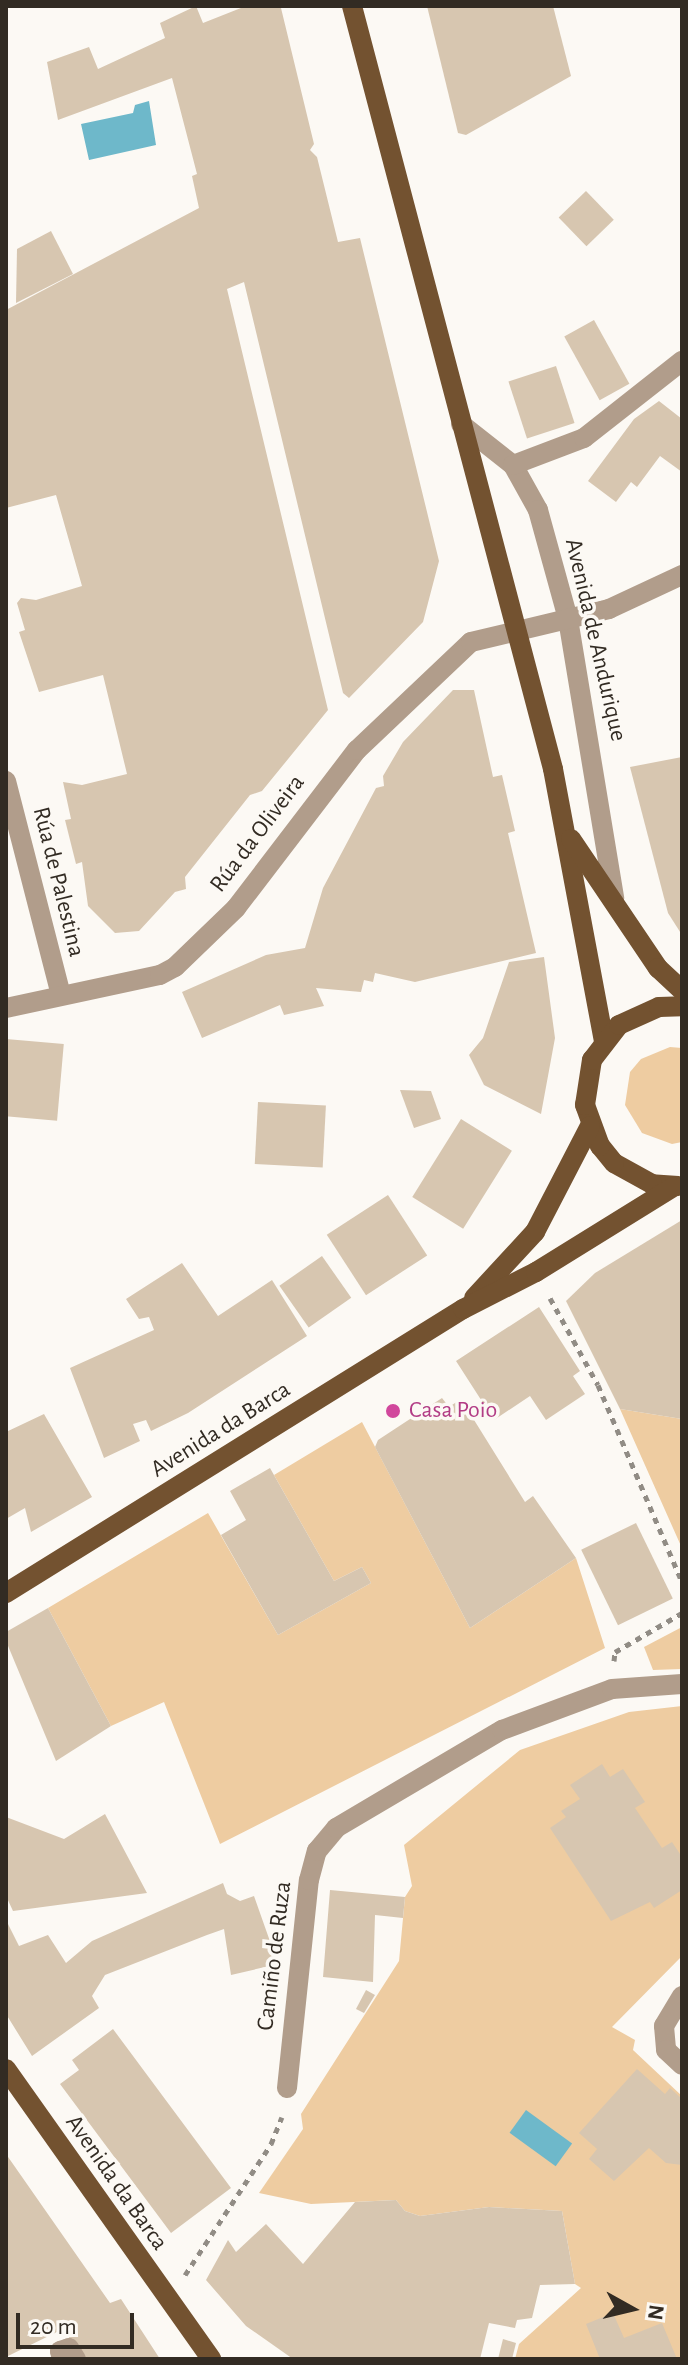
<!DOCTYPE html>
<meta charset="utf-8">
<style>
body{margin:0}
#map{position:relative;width:688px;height:2365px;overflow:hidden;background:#fcf9f4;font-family:"Alegreya Sans",sans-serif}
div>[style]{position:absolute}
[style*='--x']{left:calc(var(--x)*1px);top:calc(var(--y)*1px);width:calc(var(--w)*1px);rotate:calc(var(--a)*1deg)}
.green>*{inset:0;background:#eecca1}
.water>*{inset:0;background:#6eb8ca;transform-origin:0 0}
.building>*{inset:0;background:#d7c6b0;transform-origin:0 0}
.path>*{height:5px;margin-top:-2.5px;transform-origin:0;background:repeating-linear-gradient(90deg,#918c85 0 6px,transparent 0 12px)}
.minor>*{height:20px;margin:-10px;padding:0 10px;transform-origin:10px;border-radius:10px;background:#b19d8b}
.major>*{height:20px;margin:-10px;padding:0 10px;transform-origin:10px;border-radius:10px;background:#735230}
.dots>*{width:22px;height:22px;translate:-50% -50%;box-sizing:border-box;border:4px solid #fcf9f4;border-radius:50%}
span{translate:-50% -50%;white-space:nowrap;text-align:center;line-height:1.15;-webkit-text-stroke:7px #fcf9f4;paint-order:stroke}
.street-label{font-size:24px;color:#322b23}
.hotel-label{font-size:24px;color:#b23c85}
.left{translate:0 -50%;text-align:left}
.frame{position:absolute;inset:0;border:8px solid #322b23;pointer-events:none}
.north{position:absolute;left:592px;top:2269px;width:80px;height:80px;-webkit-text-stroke:6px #fcf9f4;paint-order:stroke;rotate:98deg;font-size:22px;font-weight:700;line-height:32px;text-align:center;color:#322b23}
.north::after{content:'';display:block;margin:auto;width:28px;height:36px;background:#322b23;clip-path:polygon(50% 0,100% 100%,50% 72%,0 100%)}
.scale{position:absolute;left:16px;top:2313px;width:118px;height:36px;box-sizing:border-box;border:4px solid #322b23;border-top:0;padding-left:10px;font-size:24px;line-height:28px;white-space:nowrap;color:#322b23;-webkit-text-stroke:6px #fcf9f4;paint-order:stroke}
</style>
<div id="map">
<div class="green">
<i style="clip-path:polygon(670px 1047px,682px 1048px,682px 1142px,672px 1144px,642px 1133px,625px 1105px,630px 1072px,641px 1059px)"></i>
<i style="clip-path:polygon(620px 1409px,682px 1419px,682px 1549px,681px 1546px)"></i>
<i style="clip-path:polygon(362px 1422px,470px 1628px,576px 1558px,605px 1648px,220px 1844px,164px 1702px,111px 1726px,48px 1608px,208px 1513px,278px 1635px,371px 1583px,362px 1567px,334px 1581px,274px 1475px)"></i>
<i style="clip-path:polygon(682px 1627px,682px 1669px,653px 1670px,644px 1647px)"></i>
<i style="clip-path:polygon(682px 1706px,682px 1956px,612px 2027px,635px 2040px,633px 2050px,682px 2096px,682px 2359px,515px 2359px,519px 2344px,581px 2288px,575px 2284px,562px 2211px,489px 2207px,420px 2216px,405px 2211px,396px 2200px,311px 2204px,259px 2193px,303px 2129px,301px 2114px,399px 1961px,405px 1897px,412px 1886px,404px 1845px,520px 1750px,629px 1712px)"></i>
</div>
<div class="water">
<i style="clip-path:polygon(149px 101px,156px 145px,89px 160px,81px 124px,133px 113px,135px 105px)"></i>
<i style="left:526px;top:2110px;width:57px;height:28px;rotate:36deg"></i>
</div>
<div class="building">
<i style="clip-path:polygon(196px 6px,203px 23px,246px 6px,281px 8px,314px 144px,310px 150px,317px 157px,338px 242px,360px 238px,439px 561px,423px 622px,349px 698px,343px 693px,244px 282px,227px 289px,328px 710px,262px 791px,250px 795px,185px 877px,186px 889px,175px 892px,139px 931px,115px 933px,88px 906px,82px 862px,76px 864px,65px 820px,71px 819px,63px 782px,82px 785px,127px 774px,103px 675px,39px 692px,19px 632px,25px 630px,17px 603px,21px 598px,36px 600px,82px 586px,56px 495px,6px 508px,6px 310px,199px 208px,192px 176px,197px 174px,172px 78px,58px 120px,47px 62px,89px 47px,98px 69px,165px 38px,160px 23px)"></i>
<i style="clip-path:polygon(427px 6px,553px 6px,571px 76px,466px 135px,458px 133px)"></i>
<i style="left:586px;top:191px;width:40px;height:38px;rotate:46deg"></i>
<i style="clip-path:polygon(51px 231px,73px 274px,16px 303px,17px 249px)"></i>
<i style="left:594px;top:320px;width:73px;height:34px;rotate:61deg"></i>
<i style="left:556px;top:366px;width:60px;height:50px;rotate:72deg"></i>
<i style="clip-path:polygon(659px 401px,682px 419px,682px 472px,660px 456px,637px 487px,631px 482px,616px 502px,588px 481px,634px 419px)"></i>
<i style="clip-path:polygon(453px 690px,474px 690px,493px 777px,502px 775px,515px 831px,508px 833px,536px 953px,415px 982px,375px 973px,373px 982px,364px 980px,361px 992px,316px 988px,324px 1006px,284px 1015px,280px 1005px,202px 1038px,182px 992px,266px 955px,305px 948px,323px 888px,376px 788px,384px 786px,383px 776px,403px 742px)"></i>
<i style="clip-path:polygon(682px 757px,682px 935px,668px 913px,630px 767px)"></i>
<i style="clip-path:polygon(544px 957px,555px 1038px,541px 1114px,484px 1085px,469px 1055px,483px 1038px,509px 962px)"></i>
<i style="left:6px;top:1039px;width:58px;height:77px;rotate:5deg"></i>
<i style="clip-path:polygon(400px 1090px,431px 1091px,441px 1119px,414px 1128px)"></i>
<i style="left:258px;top:1102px;width:68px;height:62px;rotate:3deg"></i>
<i style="left:461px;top:1119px;width:60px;height:92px;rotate:32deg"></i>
<i style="left:388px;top:1195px;width:72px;height:73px;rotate:57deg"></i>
<i style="clip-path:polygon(682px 1220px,682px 1419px,620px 1409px,566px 1301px,595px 1273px)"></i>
<i style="left:322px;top:1256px;width:51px;height:52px;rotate:55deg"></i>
<i style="clip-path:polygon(182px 1263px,218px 1316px,272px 1280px,307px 1336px,188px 1413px,151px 1431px,146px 1420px,133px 1424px,140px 1441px,104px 1458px,70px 1368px,154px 1330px,149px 1317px,139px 1319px,126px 1299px)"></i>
<i style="clip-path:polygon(539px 1307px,580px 1371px,573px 1376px,585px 1394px,546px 1420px,530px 1396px,494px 1420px,456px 1361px)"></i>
<i style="clip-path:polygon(442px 1398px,449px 1407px,461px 1399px,525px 1502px,533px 1496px,576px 1558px,470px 1628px,375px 1447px,378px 1440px)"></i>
<i style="clip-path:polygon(44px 1414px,92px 1497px,31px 1532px,25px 1508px,6px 1519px,6px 1432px)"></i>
<i style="clip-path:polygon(270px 1468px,334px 1581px,362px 1567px,371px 1583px,278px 1635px,221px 1535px,246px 1520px,230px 1491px)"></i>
<i style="left:636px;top:1523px;width:84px;height:61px;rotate:64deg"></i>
<i style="clip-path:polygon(48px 1608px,111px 1726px,56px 1761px,6px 1641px,6px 1632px)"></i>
<i style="clip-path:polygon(602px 1764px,610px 1777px,623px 1769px,645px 1802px,635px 1808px,662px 1848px,672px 1842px,682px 1857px,682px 1890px,654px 1908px,650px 1902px,611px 1921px,550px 1828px,566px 1817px,561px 1811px,580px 1799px,570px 1785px)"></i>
<i style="clip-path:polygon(105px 1814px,147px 1893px,13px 1911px,6px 1896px,6px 1817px,64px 1839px)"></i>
<i style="clip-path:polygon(223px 1883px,227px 1894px,240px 1901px,254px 1896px,278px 1964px,231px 1975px,224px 1929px,207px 1935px,105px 1975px,92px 1996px,99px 2008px,32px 2056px,6px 2014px,6px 1920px,19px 1946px,48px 1935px,66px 1963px,92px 1941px)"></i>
<i style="clip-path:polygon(330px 1890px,405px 1897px,403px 1918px,375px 1915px,373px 1982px,323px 1977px)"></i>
<i style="clip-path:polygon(366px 1990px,375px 1995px,364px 2013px,356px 2009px)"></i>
<i style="clip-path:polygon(113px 2029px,231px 2188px,171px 2233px,60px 2084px,79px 2070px,72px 2060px)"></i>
<i style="clip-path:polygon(637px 2069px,665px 2094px,670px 2088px,682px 2099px,682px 2165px,666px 2163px,649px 2148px,614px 2181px,589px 2159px,597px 2149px,579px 2133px)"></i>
<i style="clip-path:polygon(6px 2154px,110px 2303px,121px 2299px,160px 2359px,84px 2359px,63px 2329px,6px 2357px)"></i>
<i style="clip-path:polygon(396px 2200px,405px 2211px,420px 2216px,489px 2207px,562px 2211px,575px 2284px,540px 2285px,532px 2318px,517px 2320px,515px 2328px,489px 2323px,480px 2359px,293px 2359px,246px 2326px,206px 2280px,228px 2240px,236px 2252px,266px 2224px,303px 2264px,355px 2202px)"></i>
<i style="clip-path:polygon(613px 2313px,624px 2338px,662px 2323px,677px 2359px,600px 2359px,586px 2324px)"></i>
<i style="clip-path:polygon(503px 2339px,516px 2343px,512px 2359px,498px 2359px)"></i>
</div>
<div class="path">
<i style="--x:550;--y:1298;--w:99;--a:61.1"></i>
<i style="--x:598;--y:1385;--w:214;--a:66.9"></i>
<i style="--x:614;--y:1661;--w:9;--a:-84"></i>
<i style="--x:615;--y:1652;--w:78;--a:-30.2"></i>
<i style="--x:185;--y:2275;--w:157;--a:-56.7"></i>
<i style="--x:271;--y:2144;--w:29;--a:-68"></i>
</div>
<div class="minor">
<i style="--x:461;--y:424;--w:66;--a:38.3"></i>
<i style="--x:513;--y:465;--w:51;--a:60.9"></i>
<i style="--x:538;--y:510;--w:113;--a:74.6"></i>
<i style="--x:568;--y:619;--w:283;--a:80.6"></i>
<i style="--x:513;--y:465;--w:76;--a:-20.8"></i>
<i style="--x:584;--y:438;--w:125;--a:-38.2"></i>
<i style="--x:6;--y:781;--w:221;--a:75.6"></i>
<i style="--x:6;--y:1008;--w:157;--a:-12.1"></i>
<i style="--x:160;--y:975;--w:17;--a:-28"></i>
<i style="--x:175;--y:967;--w:85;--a:-44"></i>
<i style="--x:236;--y:908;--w:199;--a:-52.6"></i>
<i style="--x:357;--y:750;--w:157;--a:-43.5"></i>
<i style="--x:471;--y:642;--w:142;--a:-13.4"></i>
<i style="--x:609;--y:609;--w:81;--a:-25"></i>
<i style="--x:682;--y:1996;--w:35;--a:121"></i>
<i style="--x:664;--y:2026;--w:24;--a:85"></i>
<i style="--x:666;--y:2050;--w:22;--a:43"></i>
<i style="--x:287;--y:2088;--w:209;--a:-84"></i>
<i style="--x:309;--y:1880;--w:30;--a:-75"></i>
<i style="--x:317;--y:1851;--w:30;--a:-50"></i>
<i style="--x:336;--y:1828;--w:193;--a:-30.6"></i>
<i style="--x:502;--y:1730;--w:117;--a:-20.4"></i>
<i style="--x:612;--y:1689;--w:70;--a:-4.1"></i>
<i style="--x:62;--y:2359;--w:8;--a:-104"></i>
<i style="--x:60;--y:2351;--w:9;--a:-18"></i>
<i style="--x:69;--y:2348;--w:13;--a:58"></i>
</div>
<div class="major">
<i style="--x:352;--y:6;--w:789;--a:75.24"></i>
<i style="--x:553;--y:769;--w:277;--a:79.4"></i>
<i style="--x:571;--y:839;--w:156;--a:56"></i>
<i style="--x:658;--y:968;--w:33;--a:43"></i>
<i style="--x:678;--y:1186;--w:26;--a:-176"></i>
<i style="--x:652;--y:1184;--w:43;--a:-151.1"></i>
<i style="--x:614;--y:1163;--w:22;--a:-129"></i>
<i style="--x:600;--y:1146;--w:44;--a:-110.1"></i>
<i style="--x:585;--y:1105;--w:46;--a:-81.2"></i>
<i style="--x:592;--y:1060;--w:44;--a:-52.4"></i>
<i style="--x:619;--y:1025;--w:44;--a:-24.2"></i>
<i style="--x:659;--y:1007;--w:23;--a:-2"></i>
<i style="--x:474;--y:1298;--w:90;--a:-47.3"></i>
<i style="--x:535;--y:1232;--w:119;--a:-62.6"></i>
<i style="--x:6;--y:1593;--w:538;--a:-31.86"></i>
<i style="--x:463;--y:1309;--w:82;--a:-26.9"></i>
<i style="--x:536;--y:1272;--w:161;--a:-31.8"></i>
<i style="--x:6;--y:2069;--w:355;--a:54.7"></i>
</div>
<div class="dots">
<i style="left:393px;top:1411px;background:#d1479c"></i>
</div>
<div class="street-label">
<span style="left:595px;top:640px;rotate:77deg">Avenida de Andurique</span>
<span style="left:258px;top:834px;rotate:-53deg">Rúa da Oliveira</span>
<span style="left:58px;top:882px;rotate:76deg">Rúa de Palestina</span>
<span style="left:221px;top:1430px;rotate:-32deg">Avenida da Barca</span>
<span style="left:275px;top:1956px;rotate:-83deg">Camiño de Ruza</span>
<span style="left:116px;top:2183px;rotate:55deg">Avenida da Barca</span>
</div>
<div class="hotel-label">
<span class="left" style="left:409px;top:1411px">Casa Poio</span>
</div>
<div class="frame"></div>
<div class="north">N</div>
<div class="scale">20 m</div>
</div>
